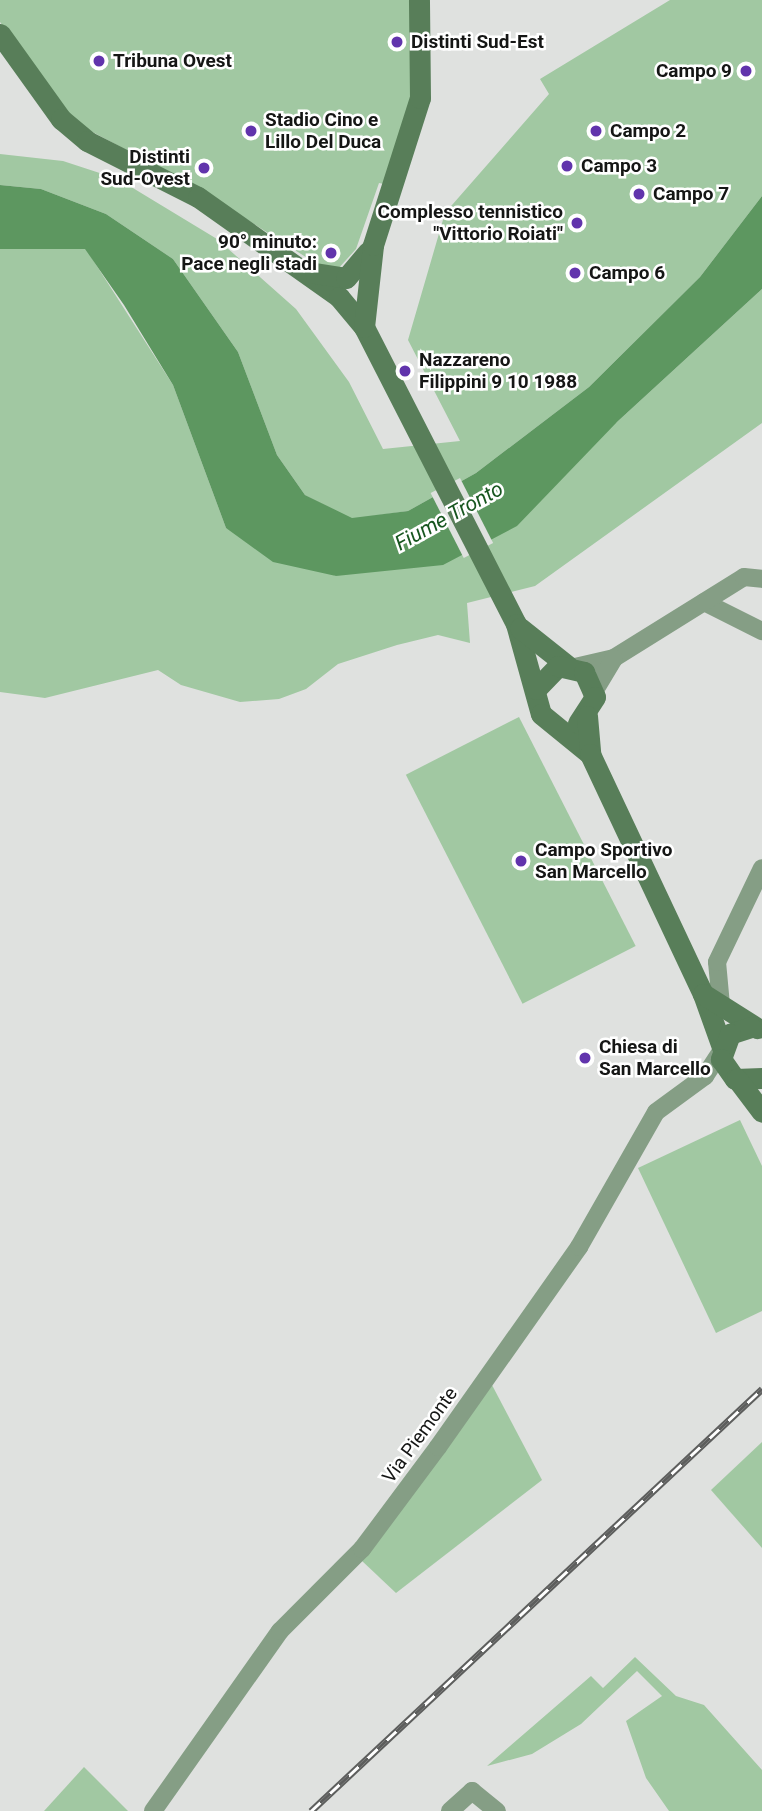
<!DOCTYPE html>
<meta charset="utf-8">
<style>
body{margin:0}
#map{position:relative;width:762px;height:1811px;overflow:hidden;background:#dfe1df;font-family:Roboto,sans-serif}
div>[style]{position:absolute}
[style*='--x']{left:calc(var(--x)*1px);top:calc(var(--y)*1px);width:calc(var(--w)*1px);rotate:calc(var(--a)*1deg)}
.green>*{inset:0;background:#a1c8a2;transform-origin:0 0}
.water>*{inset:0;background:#5d9760}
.pier>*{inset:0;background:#dfe1df;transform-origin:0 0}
.street>*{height:18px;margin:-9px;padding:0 9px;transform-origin:9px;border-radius:9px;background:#859e85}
.secondary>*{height:21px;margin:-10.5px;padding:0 10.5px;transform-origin:10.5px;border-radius:10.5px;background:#587e59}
.rail>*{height:7px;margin-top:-3.5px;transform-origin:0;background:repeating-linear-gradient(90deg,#fff 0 13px,#5d5e5d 0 26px);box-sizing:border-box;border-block:2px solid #5d5e5d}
.dots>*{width:19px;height:19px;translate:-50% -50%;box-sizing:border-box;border:4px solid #fff;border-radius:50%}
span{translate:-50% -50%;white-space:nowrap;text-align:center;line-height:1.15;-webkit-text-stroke:5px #fff;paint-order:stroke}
.poi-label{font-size:19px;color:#151615;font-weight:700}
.left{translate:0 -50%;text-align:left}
.right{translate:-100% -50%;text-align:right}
.street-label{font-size:19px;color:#151615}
.water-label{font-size:21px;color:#17561f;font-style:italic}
</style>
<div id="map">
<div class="green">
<i style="clip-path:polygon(0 0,425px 0,398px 187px,379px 183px,356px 249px,337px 270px,326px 270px,198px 188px,68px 119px,0 22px)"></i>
<i style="clip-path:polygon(670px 0,762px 0,762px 196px,700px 277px,589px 387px,476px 473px,408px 511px,352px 519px,305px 495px,277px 455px,238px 352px,173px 259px,106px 214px,41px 189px,0 185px,0 154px,63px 161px,118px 179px,217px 239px,296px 309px,349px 382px,383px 449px,460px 441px,408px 340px,445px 213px,549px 94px,540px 79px)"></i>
<i style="clip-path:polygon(0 249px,86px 249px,173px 385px,226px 528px,336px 576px,617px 422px,762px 289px,762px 423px,535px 586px,467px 603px,470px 643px,438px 635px,397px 645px,338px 664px,306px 689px,279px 699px,240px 702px,181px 685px,158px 670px,45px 698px,0 692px)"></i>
<i style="left:519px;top:717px;width:257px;height:127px;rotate:63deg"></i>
<i style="clip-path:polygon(740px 1120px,762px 1166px,762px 1311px,716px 1333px,638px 1168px)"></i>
<i style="clip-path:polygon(492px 1385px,542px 1480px,396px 1593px,361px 1560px)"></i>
<i style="clip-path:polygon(762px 1442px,762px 1548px,711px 1490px)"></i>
<i style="clip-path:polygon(635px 1657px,676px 1696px,704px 1705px,762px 1770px,762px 1811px,669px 1811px,646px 1778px,626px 1721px,662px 1696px,637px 1671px,581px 1724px,532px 1754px,487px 1766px,591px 1676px,603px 1688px)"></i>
<i style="clip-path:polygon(84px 1767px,128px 1811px,44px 1811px)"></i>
</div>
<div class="water">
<i style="clip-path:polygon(0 185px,41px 189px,106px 214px,173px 259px,238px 352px,277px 455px,305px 495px,352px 518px,408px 511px,476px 473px,589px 387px,700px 277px,762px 196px,762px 289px,617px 422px,517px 526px,443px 565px,336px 576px,273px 562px,226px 528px,173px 385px,124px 305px,85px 249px,0 249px)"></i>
</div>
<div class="pier">
<i style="left:460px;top:478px;width:73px;height:33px;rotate:63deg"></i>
</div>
<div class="street">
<i style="--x:704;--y:602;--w:65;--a:26.6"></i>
<i style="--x:575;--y:667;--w:40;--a:-13"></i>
<i style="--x:614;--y:658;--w:153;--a:-31.9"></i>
<i style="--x:744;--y:577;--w:18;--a:6"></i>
<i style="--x:595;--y:690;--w:37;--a:-59"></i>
<i style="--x:721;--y:1005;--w:43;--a:-95.3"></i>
<i style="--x:717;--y:962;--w:104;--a:-64.4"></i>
<i style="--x:153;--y:1811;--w:220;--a:-54.8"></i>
<i style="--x:280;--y:1631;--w:116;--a:-45"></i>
<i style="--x:362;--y:1549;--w:127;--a:-53.3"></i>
<i style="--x:438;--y:1447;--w:245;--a:-54.8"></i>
<i style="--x:579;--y:1247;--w:155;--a:-60.3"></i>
<i style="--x:656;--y:1112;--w:61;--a:-36.3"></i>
<i style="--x:705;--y:1076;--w:27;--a:-57"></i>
<i style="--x:450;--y:1811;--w:30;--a:-42"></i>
<i style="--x:472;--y:1791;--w:32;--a:39"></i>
</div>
<div class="secondary">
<i style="--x:0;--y:34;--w:105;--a:54.3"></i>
<i style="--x:61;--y:119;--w:34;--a:40"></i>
<i style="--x:87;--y:141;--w:124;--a:26.8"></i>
<i style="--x:198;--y:197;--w:173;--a:35.3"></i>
<i style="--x:339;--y:297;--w:39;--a:50"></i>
<i style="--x:364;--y:327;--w:334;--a:62.9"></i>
<i style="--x:516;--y:624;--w:93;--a:74.5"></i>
<i style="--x:541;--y:714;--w:63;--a:39.2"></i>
<i style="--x:315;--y:273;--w:31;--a:9"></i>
<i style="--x:346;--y:278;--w:34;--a:-50"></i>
<i style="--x:364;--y:327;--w:82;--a:-83.7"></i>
<i style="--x:373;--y:245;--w:154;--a:-72.3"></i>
<i style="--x:420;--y:98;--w:98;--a:-90.6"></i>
<i style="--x:520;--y:628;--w:61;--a:38.4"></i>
<i style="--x:536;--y:689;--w:32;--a:-46"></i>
<i style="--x:558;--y:666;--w:27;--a:13"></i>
<i style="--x:584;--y:672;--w:27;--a:66"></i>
<i style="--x:595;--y:697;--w:31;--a:123"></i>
<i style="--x:587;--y:716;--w:38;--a:85"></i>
<i style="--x:590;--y:754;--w:265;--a:64.8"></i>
<i style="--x:703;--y:994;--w:56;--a:70.3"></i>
<i style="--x:703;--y:994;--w:64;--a:32.2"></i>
<i style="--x:751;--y:1027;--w:22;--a:162"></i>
<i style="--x:730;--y:1034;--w:27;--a:110"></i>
<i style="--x:721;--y:1059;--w:24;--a:55"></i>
<i style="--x:735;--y:1079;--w:27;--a:-2"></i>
<i style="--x:737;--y:1079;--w:41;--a:52.9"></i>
</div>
<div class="rail">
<i style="--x:311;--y:1811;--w:618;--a:-43.1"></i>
</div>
<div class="dots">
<i style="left:397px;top:42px;background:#6134ac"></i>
<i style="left:99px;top:61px;background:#6134ac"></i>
<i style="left:746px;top:71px;background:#6134ac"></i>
<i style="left:251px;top:131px;background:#6134ac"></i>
<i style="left:596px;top:131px;background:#6134ac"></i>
<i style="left:567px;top:166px;background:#6134ac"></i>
<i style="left:204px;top:168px;background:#6134ac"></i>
<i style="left:639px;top:194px;background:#6134ac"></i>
<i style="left:577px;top:223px;background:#6134ac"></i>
<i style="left:331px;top:253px;background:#6134ac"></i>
<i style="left:575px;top:273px;background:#6134ac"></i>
<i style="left:405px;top:371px;background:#6134ac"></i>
<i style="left:521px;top:861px;background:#6134ac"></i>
<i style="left:585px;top:1058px;background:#6134ac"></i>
</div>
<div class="poi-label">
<span class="left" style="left:411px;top:42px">Distinti Sud-Est</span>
<span class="left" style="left:113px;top:61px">Tribuna Ovest</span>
<span class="right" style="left:732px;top:71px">Campo 9</span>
<span class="left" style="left:265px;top:131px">Stadio Cino e<br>Lillo Del Duca</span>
<span class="left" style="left:610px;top:131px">Campo 2</span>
<span class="right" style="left:190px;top:168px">Distinti<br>Sud-Ovest</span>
<span class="left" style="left:581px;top:166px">Campo 3</span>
<span class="left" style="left:653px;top:194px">Campo 7</span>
<span class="right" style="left:563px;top:223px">Complesso tennistico<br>"Vittorio Roiati"</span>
<span class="right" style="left:317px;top:253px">90° minuto:<br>Pace negli stadi</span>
<span class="left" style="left:589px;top:273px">Campo 6</span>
<span class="left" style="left:419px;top:371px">Nazzareno<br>Filippini 9 10 1988</span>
<span class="left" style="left:535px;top:861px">Campo Sportivo<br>San Marcello</span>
<span class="left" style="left:599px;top:1058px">Chiesa di<br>San Marcello</span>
</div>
<div class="street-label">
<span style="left:420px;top:1435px;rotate:-54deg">Via Piemonte</span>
</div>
<div class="water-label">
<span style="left:449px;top:516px;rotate:-29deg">Fiume Tronto</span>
</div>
</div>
